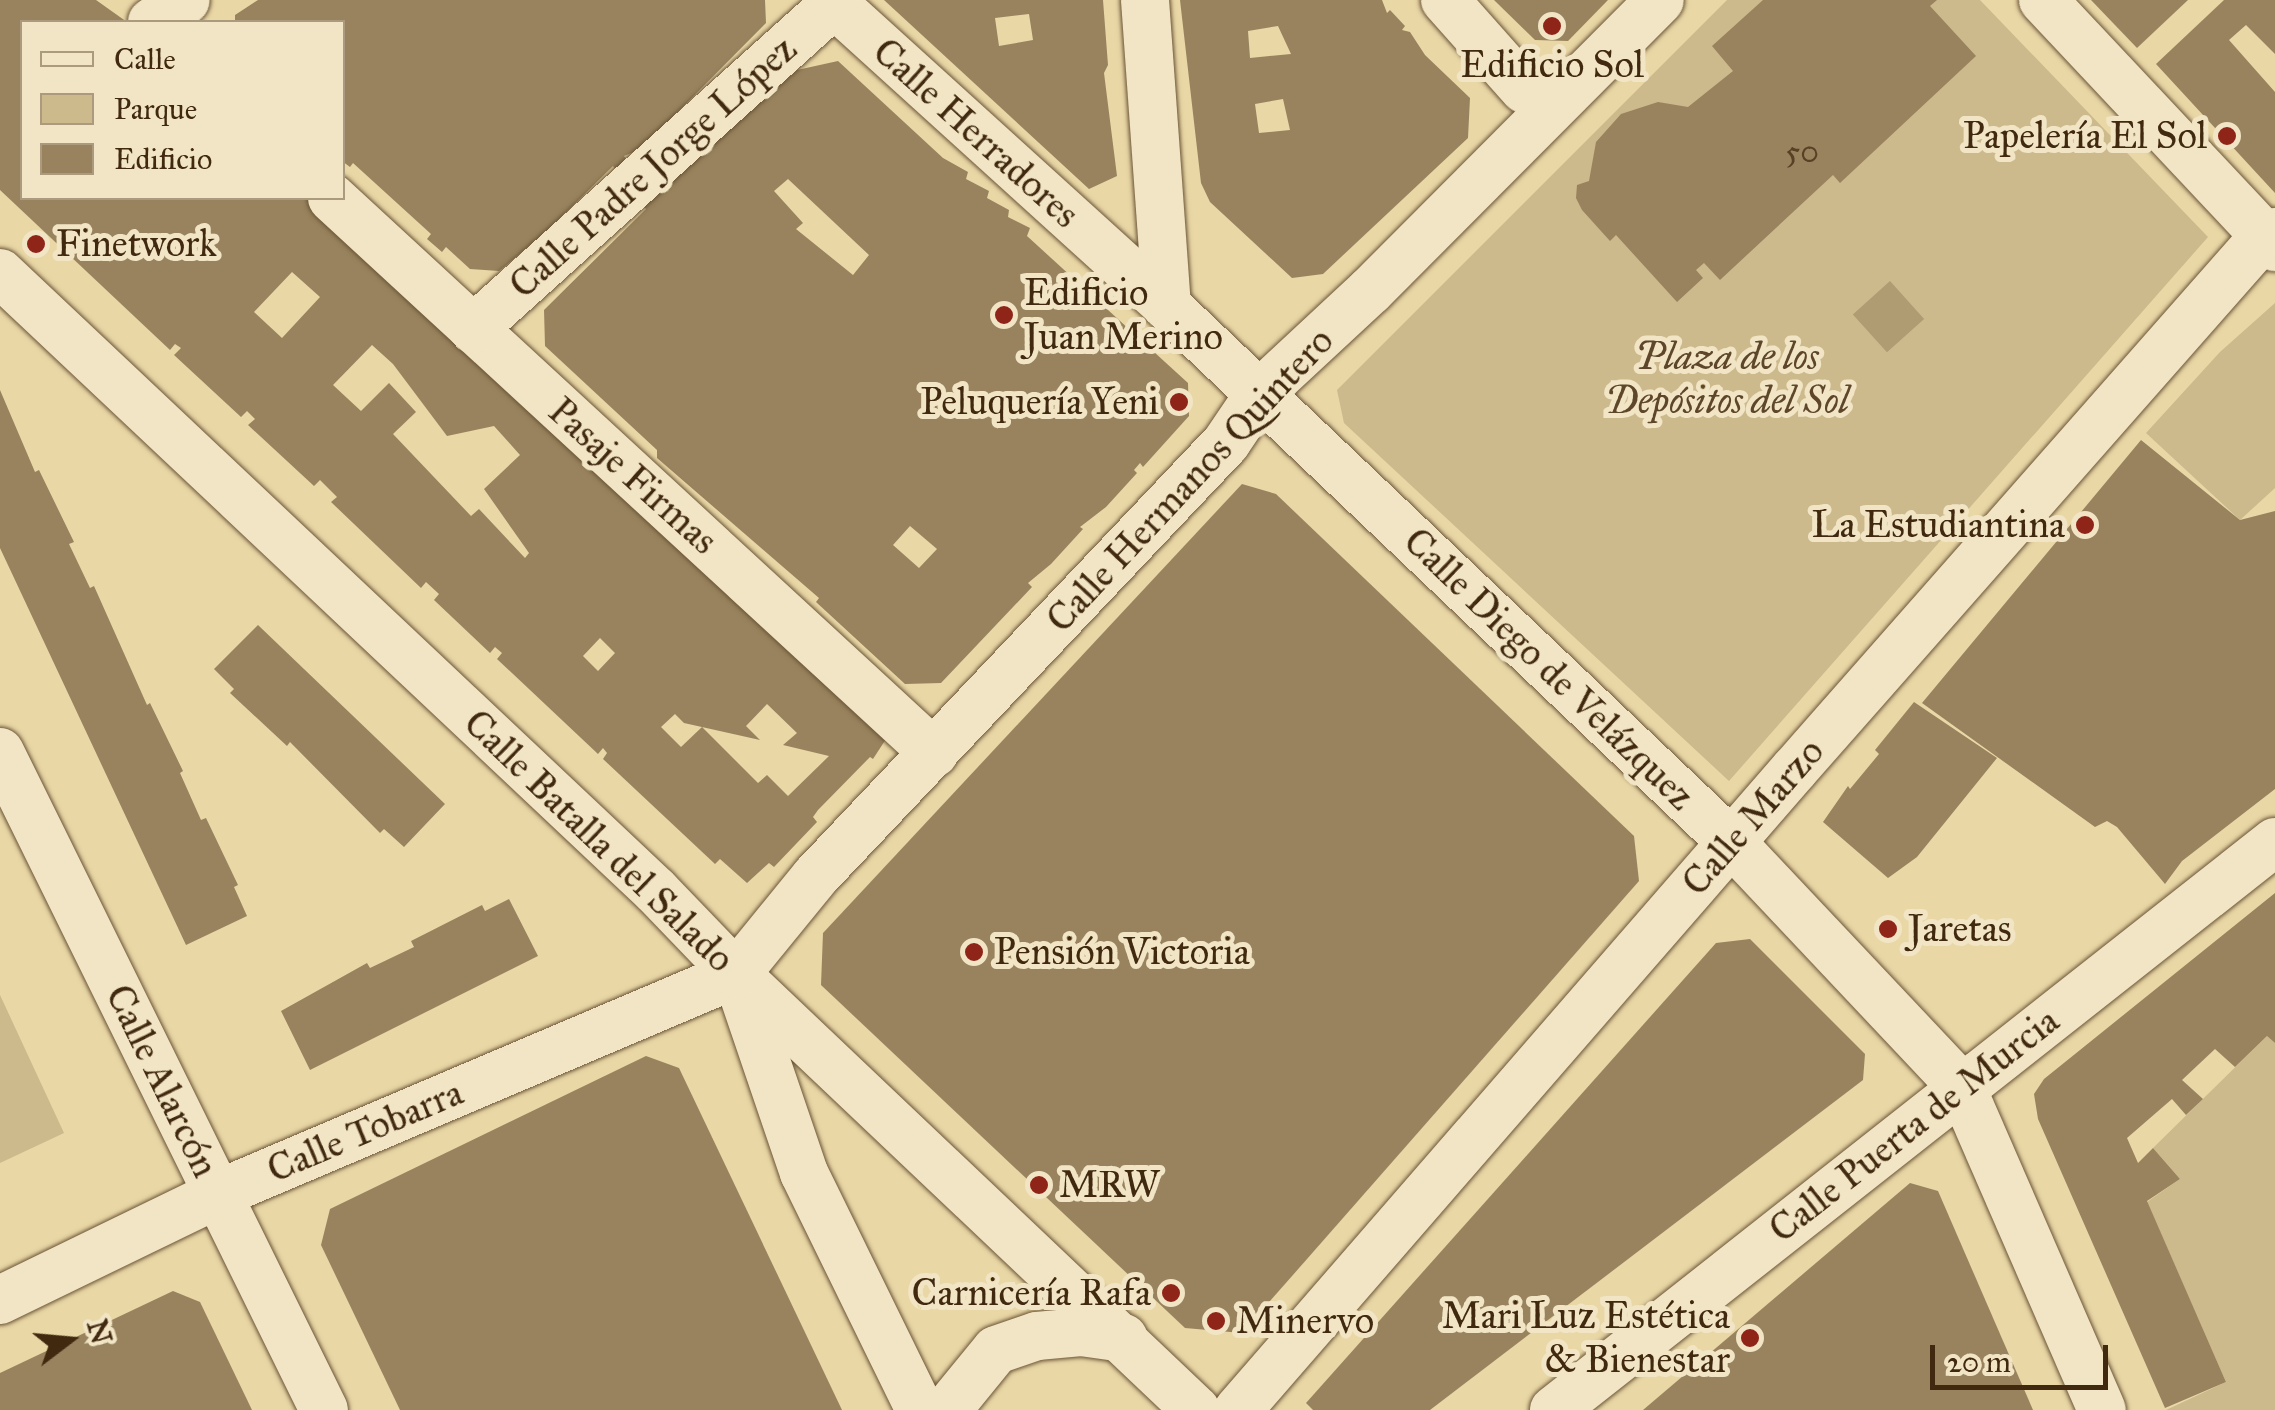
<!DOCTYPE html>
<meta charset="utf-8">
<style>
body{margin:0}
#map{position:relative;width:2275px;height:1410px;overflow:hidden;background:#e9d7a6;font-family:"IM FELL Great Primer",serif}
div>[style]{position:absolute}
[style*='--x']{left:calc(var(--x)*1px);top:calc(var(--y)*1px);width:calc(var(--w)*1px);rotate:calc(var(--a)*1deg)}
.green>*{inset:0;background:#ccb98c}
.water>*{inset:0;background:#b09c73;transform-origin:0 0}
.building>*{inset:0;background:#98835e}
.roads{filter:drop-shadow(0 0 2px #6b5436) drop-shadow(0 0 2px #6b5436)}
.street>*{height:48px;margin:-24px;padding:0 24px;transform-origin:24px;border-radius:24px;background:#f1e5c5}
.dots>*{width:28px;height:28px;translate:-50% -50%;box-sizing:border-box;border:5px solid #f1e5c5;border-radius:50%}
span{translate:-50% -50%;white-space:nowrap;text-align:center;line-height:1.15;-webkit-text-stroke:10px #f1e5c5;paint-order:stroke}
.number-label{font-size:32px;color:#574024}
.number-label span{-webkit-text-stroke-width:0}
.poi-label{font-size:38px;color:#412910}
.right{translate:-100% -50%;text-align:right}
.left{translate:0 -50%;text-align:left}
.street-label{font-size:38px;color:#412910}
.park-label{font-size:38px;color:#5d4629;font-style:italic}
.legend{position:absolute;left:20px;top:20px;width:325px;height:180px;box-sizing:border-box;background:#f1e5c5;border:2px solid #ab9a7d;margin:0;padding:12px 18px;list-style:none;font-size:30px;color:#412910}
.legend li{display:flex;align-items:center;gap:20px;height:50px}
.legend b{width:50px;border:2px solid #ab9a7d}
.north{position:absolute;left:20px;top:1290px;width:100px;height:100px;-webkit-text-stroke:8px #f1e5c5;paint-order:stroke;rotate:74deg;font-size:28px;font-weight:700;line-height:40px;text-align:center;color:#412910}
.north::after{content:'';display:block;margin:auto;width:35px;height:45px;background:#412910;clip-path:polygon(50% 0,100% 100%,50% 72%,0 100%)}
.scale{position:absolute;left:1930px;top:1345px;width:178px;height:45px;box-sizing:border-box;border:5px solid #412910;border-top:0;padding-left:12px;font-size:30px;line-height:35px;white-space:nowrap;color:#412910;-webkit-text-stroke:8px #f1e5c5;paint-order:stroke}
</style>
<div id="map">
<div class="green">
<i style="clip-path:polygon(1727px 0,1980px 0,2208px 237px,1729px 781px,1344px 423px,1337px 390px)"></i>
<i style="clip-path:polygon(2275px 303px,2275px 488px,2240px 520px,2146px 433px,2220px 352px)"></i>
<i style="clip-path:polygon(0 995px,64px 1133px,0 1163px)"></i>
<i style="clip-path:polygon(2267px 1036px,2275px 1043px,2275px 1410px,2166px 1410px,2226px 1382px,2147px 1202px,2180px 1179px,2153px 1148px)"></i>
</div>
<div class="water">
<i style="left:1890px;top:281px;width:51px;height:50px;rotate:48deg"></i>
</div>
<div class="building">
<i style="clip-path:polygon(evenodd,0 0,96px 0,127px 22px,22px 22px,22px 198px,314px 198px,886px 739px,873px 759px,870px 757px,818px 810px,813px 817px,817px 822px,774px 867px,769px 863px,747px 883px,720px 859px,715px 864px,603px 759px,607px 753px,603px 748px,598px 754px,497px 659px,502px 653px,495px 647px,490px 653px,434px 600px,439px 594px,426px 582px,421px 588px,331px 502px,337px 497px,320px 480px,314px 486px,248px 425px,255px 419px,247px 411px,241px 417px,174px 355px,181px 348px,175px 344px,170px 350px,0 190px,0 0,292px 272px,320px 297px,282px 338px,254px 312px,292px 272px,0 0,372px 345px,393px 364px,447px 436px,494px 426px,520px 455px,484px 489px,529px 553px,525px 558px,479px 509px,471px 516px,393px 434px,416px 412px,389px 383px,361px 411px,333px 385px,372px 345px,0 0,600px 638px,615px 653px,598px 671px,583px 656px,600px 638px,0 0,767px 704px,797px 733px,783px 745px,829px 756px,788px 796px,767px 775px,758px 783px,702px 727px,681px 747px,661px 727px,675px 714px,684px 723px,760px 740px,746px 726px,767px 704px)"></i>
<i style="clip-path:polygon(258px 0,765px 0,766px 23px,641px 149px,624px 156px,627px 160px,616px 170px,613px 166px,544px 234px,499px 271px,470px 269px,446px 247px,442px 252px,427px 239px,431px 234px,353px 163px,350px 167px,342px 161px,342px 22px,235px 22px,235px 15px)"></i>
<i style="clip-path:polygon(evenodd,884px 0,1103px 0,1108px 65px,1104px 73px,1117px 176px,1089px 189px,884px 0,1029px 14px,1033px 40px,999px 46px,995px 18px,1029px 14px)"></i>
<i style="clip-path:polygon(evenodd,1180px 0,1382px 0,1387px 13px,1390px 10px,1405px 26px,1402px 30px,1410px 32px,1425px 55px,1470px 98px,1468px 138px,1323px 274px,1292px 278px,1210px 202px,1201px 183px,1180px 0,1278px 26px,1291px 54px,1250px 58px,1248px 31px,1278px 26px,1180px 0,1283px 99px,1290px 130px,1259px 133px,1255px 104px,1283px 99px)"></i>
<i style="clip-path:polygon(1494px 0,1608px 0,1568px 41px,1535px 40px)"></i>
<i style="clip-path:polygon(1763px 0,1937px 0,1930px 6px,1976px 56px,1840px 183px,1833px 175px,1720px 280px,1704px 263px,1696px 270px,1703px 278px,1677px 302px,1616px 235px,1610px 241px,1582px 210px,1576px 198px,1577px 185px,1589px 181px,1596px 142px,1621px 114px,1658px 102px,1688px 107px,1733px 71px,1712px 46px)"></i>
<i style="clip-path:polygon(2091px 0,2188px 0,2137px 48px)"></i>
<i style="clip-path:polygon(2224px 0,2275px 0,2275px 54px,2246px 25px,2229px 40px,2275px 92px,2275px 193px,2156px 64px)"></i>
<i style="clip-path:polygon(evenodd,838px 61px,943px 158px,968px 172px,966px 179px,989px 191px,987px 198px,1009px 210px,1008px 217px,1030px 228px,1027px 236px,1188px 383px,1189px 416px,1143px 467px,1140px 463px,1134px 470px,1137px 473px,1106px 507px,1080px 527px,1083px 529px,1051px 564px,1028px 583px,1032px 587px,941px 683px,905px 684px,816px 602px,819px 598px,657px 458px,657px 450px,545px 346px,544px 310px,646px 209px,642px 205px,797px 70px,838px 61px,788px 179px,869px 255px,853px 275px,796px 229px,803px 223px,774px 191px,788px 179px,838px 61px,910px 526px,937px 549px,919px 568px,893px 545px,910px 526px)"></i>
<i style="clip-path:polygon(0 390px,35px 472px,39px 470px,74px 542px,69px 544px,90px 588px,94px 586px,147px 705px,150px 703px,183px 771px,180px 773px,201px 820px,206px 818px,238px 885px,234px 887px,247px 916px,186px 945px,0 548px)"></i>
<i style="clip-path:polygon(2141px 440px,2240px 520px,2275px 511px,2275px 789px,2182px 861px,2165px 884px,2117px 827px,2107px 821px,2095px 827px,1922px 703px)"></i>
<i style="clip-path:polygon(1242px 484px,1276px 494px,1634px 836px,1639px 881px,1242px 1333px,1185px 1328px,821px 985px,823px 933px)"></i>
<i style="clip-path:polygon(258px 625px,445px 804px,404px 847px,384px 829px,380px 833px,290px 742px,287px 746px,230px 693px,234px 689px,214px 669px)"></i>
<i style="clip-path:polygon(1914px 702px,1997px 758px,1917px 857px,1888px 878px,1823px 822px,1848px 786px,1850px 789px,1879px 754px,1875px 750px)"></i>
<i style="clip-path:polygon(2275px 893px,2275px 1043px,2267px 1036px,2235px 1067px,2215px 1049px,2182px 1080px,2203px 1099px,2186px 1115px,2172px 1099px,2127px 1138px,2138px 1163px,2153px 1148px,2180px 1179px,2147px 1201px,2226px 1382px,2165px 1408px,2038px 1119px,2034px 1094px,2044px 1079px)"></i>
<i style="clip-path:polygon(509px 899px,538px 956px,310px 1070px,281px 1011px,367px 963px,370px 968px,414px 947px,411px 941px,482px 905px,485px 911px)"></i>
<i style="clip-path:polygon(1750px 939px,1865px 1054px,1863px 1080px,1430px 1410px,1313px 1410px,1306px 1403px,1716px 943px)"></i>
<i style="clip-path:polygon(646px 1056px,679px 1068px,842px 1410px,400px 1410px,321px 1245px,330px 1209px)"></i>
<i style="clip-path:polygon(1910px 1183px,1938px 1191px,2033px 1410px,1643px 1410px)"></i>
<i style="clip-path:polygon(173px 1291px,200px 1302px,252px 1410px,0 1410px,0 1373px)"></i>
</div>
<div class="roads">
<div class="street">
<i style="--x:830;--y:0;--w:455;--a:42.2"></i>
<i style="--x:1167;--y:306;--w:778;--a:43.54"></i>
<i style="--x:1731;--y:842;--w:335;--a:46.7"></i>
<i style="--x:1961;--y:1086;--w:353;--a:66.5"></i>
<i style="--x:1145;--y:0;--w:307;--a:85.9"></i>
<i style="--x:1445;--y:0;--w:119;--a:48.4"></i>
<i style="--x:2043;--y:0;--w:339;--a:46.8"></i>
<i style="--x:152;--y:22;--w:40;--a:-32.9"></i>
<i style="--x:332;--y:198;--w:819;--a:42.67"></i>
<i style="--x:0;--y:273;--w:901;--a:43.29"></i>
<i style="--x:656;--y:891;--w:115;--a:46.1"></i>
<i style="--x:736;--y:974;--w:634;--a:43.47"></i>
<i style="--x:473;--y:329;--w:486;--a:-42"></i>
<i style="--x:0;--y:752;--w:733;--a:63.78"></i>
<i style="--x:739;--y:982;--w:202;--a:71.2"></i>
<i style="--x:804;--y:1173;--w:264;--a:63.9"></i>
<i style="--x:0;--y:1300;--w:242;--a:-25.9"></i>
<i style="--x:218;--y:1194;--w:563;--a:-23.01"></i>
<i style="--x:736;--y:974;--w:125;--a:-50.8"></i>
<i style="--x:815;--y:877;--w:598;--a:-46.56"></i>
<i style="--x:1226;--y:443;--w:59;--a:-56"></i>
<i style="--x:1259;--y:394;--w:153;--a:-42.9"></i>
<i style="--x:1371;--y:290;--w:409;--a:-45.1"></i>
<i style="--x:947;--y:1410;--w:77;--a:-50.8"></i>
<i style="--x:996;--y:1350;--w:43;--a:-18.9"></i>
<i style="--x:1037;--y:1336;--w:44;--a:-5.2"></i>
<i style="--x:1081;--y:1332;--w:43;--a:7.9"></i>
<i style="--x:1238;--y:1410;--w:848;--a:-49.02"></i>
<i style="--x:1794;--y:770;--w:713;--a:-48.64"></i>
<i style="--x:2265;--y:235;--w:10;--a:-17"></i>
<i style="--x:1554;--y:1410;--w:918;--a:-38.23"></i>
</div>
</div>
<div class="dots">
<i style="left:1552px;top:26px;background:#8f2418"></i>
<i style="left:2227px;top:136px;background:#8f2418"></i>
<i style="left:36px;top:244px;background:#8f2418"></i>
<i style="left:1004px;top:315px;background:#8f2418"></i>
<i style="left:1179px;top:402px;background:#8f2418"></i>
<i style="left:2085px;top:525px;background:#8f2418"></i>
<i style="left:1888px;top:929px;background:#8f2418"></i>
<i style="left:974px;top:952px;background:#8f2418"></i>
<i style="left:1039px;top:1185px;background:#8f2418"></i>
<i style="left:1171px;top:1293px;background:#8f2418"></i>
<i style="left:1216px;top:1321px;background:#8f2418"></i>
<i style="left:1750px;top:1338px;background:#8f2418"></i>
</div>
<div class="number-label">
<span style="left:1802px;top:152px">50</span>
</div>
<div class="poi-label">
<span style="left:1552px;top:65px">Edificio Sol</span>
<span class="right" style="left:2207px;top:136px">Papelería El Sol</span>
<span class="left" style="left:56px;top:244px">Finetwork</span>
<span class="left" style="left:1024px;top:315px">Edificio<br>Juan Merino</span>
<span class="right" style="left:1159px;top:402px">Peluquería Yeni</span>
<span class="right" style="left:2065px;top:525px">La Estudiantina</span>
<span class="left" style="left:1908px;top:929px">Jaretas</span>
<span class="left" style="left:994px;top:952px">Pensión Victoria</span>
<span class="left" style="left:1059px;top:1185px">MRW</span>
<span class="right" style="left:1151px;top:1293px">Carnicería Rafa</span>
<span class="right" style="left:1730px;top:1338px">Mari Luz Estética<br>&amp; Bienestar</span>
<span class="left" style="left:1236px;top:1321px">Minervo</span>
</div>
<div class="street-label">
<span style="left:976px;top:133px;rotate:42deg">Calle Herradores</span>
<span style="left:653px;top:167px;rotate:-42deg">Calle Padre Jorge López</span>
<span style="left:633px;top:476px;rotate:42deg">Pasaje Firmas</span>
<span style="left:1190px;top:480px;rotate:-47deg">Calle Hermanos Quintero</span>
<span style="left:1549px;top:669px;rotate:44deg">Calle Diego de Velázquez</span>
<span style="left:1753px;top:817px;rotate:-49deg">Calle Marzo</span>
<span style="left:599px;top:841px;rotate:44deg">Calle Batalla del Salado</span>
<span style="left:162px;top:1081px;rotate:64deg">Calle Alarcón</span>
<span style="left:1914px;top:1125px;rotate:-38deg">Calle Puerta de Murcia</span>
<span style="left:365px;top:1131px;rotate:-23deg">Calle Tobarra</span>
</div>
<div class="park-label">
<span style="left:1727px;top:379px">Plaza de los<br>Depósitos del Sol</span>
</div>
<ul class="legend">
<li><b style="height:12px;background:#f1e5c5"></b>Calle</li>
<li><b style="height:28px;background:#ccb98c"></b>Parque</li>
<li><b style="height:28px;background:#98835e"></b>Edificio</li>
</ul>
<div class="north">N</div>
<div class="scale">20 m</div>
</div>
